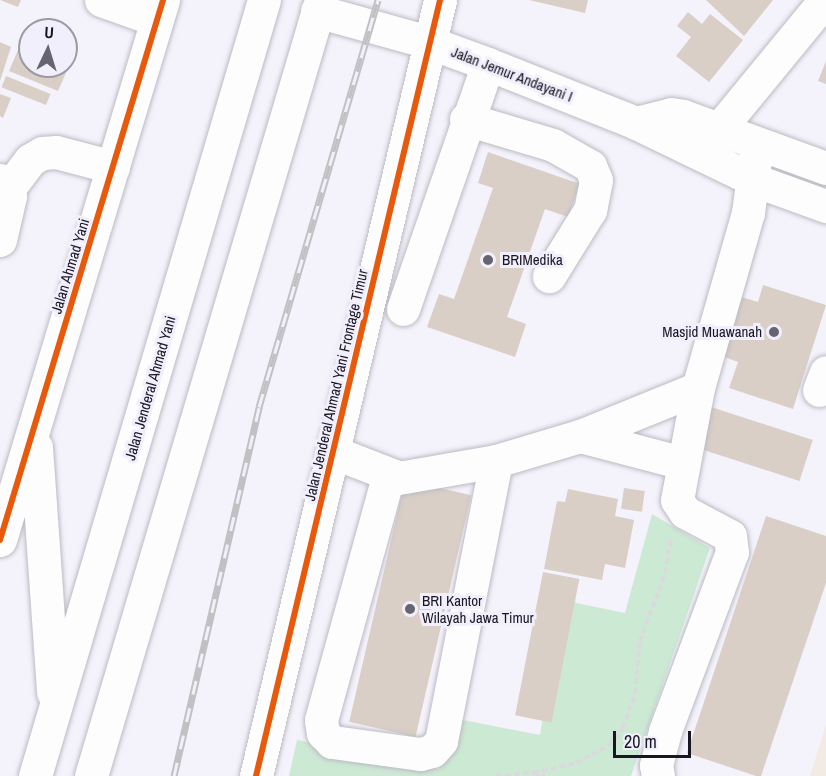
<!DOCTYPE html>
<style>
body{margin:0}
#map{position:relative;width:826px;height:776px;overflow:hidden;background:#f4f2fa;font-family:"Archivo Narrow",sans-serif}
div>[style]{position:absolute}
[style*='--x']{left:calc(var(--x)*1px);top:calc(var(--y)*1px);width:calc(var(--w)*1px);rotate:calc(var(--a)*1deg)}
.education>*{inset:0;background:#f2ebe4}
.green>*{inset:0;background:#cce9d4}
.building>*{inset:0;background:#dacfc7;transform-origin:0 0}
.path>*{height:4px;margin-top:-2px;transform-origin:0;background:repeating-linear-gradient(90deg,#dadadc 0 6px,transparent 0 9px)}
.roads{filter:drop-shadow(0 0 2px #bcbac4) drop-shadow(0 0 2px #bcbac4)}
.minor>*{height:33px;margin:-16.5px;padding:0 16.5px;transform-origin:16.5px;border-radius:16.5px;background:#fdfdfe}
.highway>*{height:33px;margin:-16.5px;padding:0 16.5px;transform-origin:16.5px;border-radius:16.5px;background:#fdfdfe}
.rail>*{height:7px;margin-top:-3.5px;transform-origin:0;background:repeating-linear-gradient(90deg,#f2effd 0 14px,#c1c1c3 0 28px);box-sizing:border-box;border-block:2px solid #c1c1c3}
.cycleway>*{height:6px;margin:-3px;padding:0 3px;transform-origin:3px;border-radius:3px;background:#e8590c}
.dots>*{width:16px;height:16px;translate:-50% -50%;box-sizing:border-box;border:3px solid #f2effd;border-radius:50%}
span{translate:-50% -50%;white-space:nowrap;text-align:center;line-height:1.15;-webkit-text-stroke:6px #f2effd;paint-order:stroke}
.street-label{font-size:15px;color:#1a1723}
.poi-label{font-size:15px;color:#1a1723}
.left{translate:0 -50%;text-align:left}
.right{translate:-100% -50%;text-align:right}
.north{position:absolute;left:18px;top:18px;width:60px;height:60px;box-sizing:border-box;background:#f2effd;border:2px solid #9c99a6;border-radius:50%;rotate:4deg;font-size:16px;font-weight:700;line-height:24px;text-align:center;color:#1a1723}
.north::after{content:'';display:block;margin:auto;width:21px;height:27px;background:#66646e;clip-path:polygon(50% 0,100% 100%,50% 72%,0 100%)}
.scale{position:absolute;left:613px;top:731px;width:78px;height:27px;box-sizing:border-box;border:3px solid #1a1723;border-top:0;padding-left:8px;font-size:18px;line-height:21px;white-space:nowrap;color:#1a1723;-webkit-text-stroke:4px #f2effd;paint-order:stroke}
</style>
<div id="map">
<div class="education">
<i style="clip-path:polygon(826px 725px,826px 776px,810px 776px)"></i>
</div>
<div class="green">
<i style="clip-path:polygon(652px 514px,710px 548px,631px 776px,289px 776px,297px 740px,439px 769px,453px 718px,540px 735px,562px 600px,625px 613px)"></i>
</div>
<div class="building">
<i style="clip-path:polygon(0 0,21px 0,18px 7px)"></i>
<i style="clip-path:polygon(529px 0,588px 0,585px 13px)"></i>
<i style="clip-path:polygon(706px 0,773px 0,744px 36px)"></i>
<i style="clip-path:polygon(688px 12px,702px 24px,710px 14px,743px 40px,709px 82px,676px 56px,691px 37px,677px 26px)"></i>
<i style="clip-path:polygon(23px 38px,30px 41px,30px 66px,66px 66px,66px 56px,72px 59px,58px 91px,9px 71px)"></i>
<i style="clip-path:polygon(0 42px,11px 47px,0 81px)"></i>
<i style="clip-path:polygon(826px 61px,826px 84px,818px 81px)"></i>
<i style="left:6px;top:76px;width:48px;height:12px;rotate:22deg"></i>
<i style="clip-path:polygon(0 94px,11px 98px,3px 118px,0 116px)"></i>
<i style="clip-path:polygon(488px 152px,580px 184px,568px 217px,545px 209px,507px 317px,526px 324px,515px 357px,427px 327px,439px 294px,454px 299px,493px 188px,478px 183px)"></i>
<i style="clip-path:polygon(763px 285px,826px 305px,793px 409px,729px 388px,738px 362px,722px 356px,742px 297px,758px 302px)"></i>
<i style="left:711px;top:407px;width:107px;height:43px;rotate:18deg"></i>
<i style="left:405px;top:480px;width:68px;height:248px;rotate:13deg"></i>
<i style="left:624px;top:488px;width:21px;height:21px;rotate:8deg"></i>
<i style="clip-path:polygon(568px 489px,618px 499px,615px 516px,634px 520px,625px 568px,605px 564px,602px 580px,544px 569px,557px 501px,565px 502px)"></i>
<i style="clip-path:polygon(766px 516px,826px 536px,826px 583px,761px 776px,756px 776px,687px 753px)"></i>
<i style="left:543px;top:572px;width:37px;height:146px;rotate:11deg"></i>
</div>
<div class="path">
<i style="--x:533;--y:773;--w:44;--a:-13.1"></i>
<i style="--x:576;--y:763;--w:36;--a:-28"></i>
<i style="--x:608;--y:746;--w:23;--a:-50"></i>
<i style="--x:623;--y:728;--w:37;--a:-71"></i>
<i style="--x:635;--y:693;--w:52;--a:-84.5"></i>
<i style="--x:640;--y:641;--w:72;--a:-69.8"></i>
<i style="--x:665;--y:573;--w:36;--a:-81"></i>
<i style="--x:496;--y:776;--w:37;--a:-5"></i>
<i style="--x:533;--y:773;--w:12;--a:14"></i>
</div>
<div class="roads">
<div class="minor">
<i style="--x:101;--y:0;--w:59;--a:19.7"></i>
<i style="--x:317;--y:11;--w:115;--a:15.6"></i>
<i style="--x:428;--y:42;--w:64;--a:20.1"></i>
<i style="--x:488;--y:64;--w:159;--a:21.7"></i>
<i style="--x:636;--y:123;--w:131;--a:25.8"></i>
<i style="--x:754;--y:180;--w:77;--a:19.9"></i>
<i style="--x:466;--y:119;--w:91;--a:16.6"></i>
<i style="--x:553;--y:145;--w:43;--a:29.6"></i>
<i style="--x:590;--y:166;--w:15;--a:67"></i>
<i style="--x:596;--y:180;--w:31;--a:101"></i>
<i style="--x:590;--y:210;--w:78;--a:121.8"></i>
<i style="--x:636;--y:123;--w:36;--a:-14"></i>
<i style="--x:671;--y:114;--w:12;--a:9"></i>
<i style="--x:683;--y:116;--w:152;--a:20"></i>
<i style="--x:719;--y:129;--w:167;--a:-50.6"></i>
<i style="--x:0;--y:180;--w:9;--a:32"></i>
<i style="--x:8;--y:185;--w:11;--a:80"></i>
<i style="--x:10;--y:196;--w:45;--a:102.8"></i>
<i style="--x:9;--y:188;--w:35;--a:-53"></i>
<i style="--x:30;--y:160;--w:14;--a:-30"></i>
<i style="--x:42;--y:153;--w:14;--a:-4"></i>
<i style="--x:56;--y:152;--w:59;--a:14.7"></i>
<i style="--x:403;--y:309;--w:259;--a:-70.9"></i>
<i style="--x:819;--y:390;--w:19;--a:-69"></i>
<i style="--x:580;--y:436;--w:106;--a:14.7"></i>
<i style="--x:333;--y:452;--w:66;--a:21.2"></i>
<i style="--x:496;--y:461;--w:285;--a:101.1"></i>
<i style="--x:441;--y:741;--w:13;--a:132"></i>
<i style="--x:432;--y:751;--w:12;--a:166"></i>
<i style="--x:420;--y:754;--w:89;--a:-172.2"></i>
<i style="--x:332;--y:742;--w:13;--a:-135"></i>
<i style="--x:323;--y:733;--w:13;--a:-99"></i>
<i style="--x:321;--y:720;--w:249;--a:-74.6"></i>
<i style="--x:387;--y:480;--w:111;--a:-9.9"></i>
<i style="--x:496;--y:461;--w:88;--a:-16.6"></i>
<i style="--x:580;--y:436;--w:127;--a:-22.1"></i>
<i style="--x:256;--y:776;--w:798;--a:-76.66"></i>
<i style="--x:658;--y:776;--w:11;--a:-100"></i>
<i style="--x:656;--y:765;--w:35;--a:-75"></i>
<i style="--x:665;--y:731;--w:191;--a:-69.5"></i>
<i style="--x:732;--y:552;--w:16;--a:-97"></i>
<i style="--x:730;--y:536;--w:51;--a:-151.9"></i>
<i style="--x:685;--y:512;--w:14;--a:-124"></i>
<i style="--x:677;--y:500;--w:114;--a:-79.4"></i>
<i style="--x:698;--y:388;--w:182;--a:-74.1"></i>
<i style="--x:748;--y:213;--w:69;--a:-82.5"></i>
</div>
<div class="highway">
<i style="--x:36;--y:447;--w:246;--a:86"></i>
<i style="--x:0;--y:540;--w:564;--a:-73.2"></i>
<i style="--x:35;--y:776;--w:809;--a:-73.56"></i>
<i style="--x:91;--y:776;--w:809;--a:-73.49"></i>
</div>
</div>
<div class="rail">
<i style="--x:174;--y:776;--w:379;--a:-77"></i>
<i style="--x:259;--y:407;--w:424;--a:-73.7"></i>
</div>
<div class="cycleway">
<i style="--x:0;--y:540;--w:564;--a:-73.2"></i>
<i style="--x:256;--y:776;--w:798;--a:-76.66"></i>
</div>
<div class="dots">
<i style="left:488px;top:260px;background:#66646e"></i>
<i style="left:774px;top:332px;background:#66646e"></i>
<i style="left:410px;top:609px;background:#66646e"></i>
</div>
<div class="street-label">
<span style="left:512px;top:74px;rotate:21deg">Jalan Jemur Andayani I</span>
<span style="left:70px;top:266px;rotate:-73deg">Jalan Ahmad Yani</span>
<span style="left:336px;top:385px;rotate:-77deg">Jalan Jenderal Ahmad Yani Frontage Timur</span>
<span style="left:150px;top:388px;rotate:-74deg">Jalan Jenderal Ahmad Yani</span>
</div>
<div class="poi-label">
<span class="left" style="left:502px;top:260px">BRIMedika</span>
<span class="right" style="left:762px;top:332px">Masjid Muawanah</span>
<span class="left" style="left:422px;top:609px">BRI Kantor<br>Wilayah Jawa Timur</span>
</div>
<div class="north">U</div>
<div class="scale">20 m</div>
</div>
